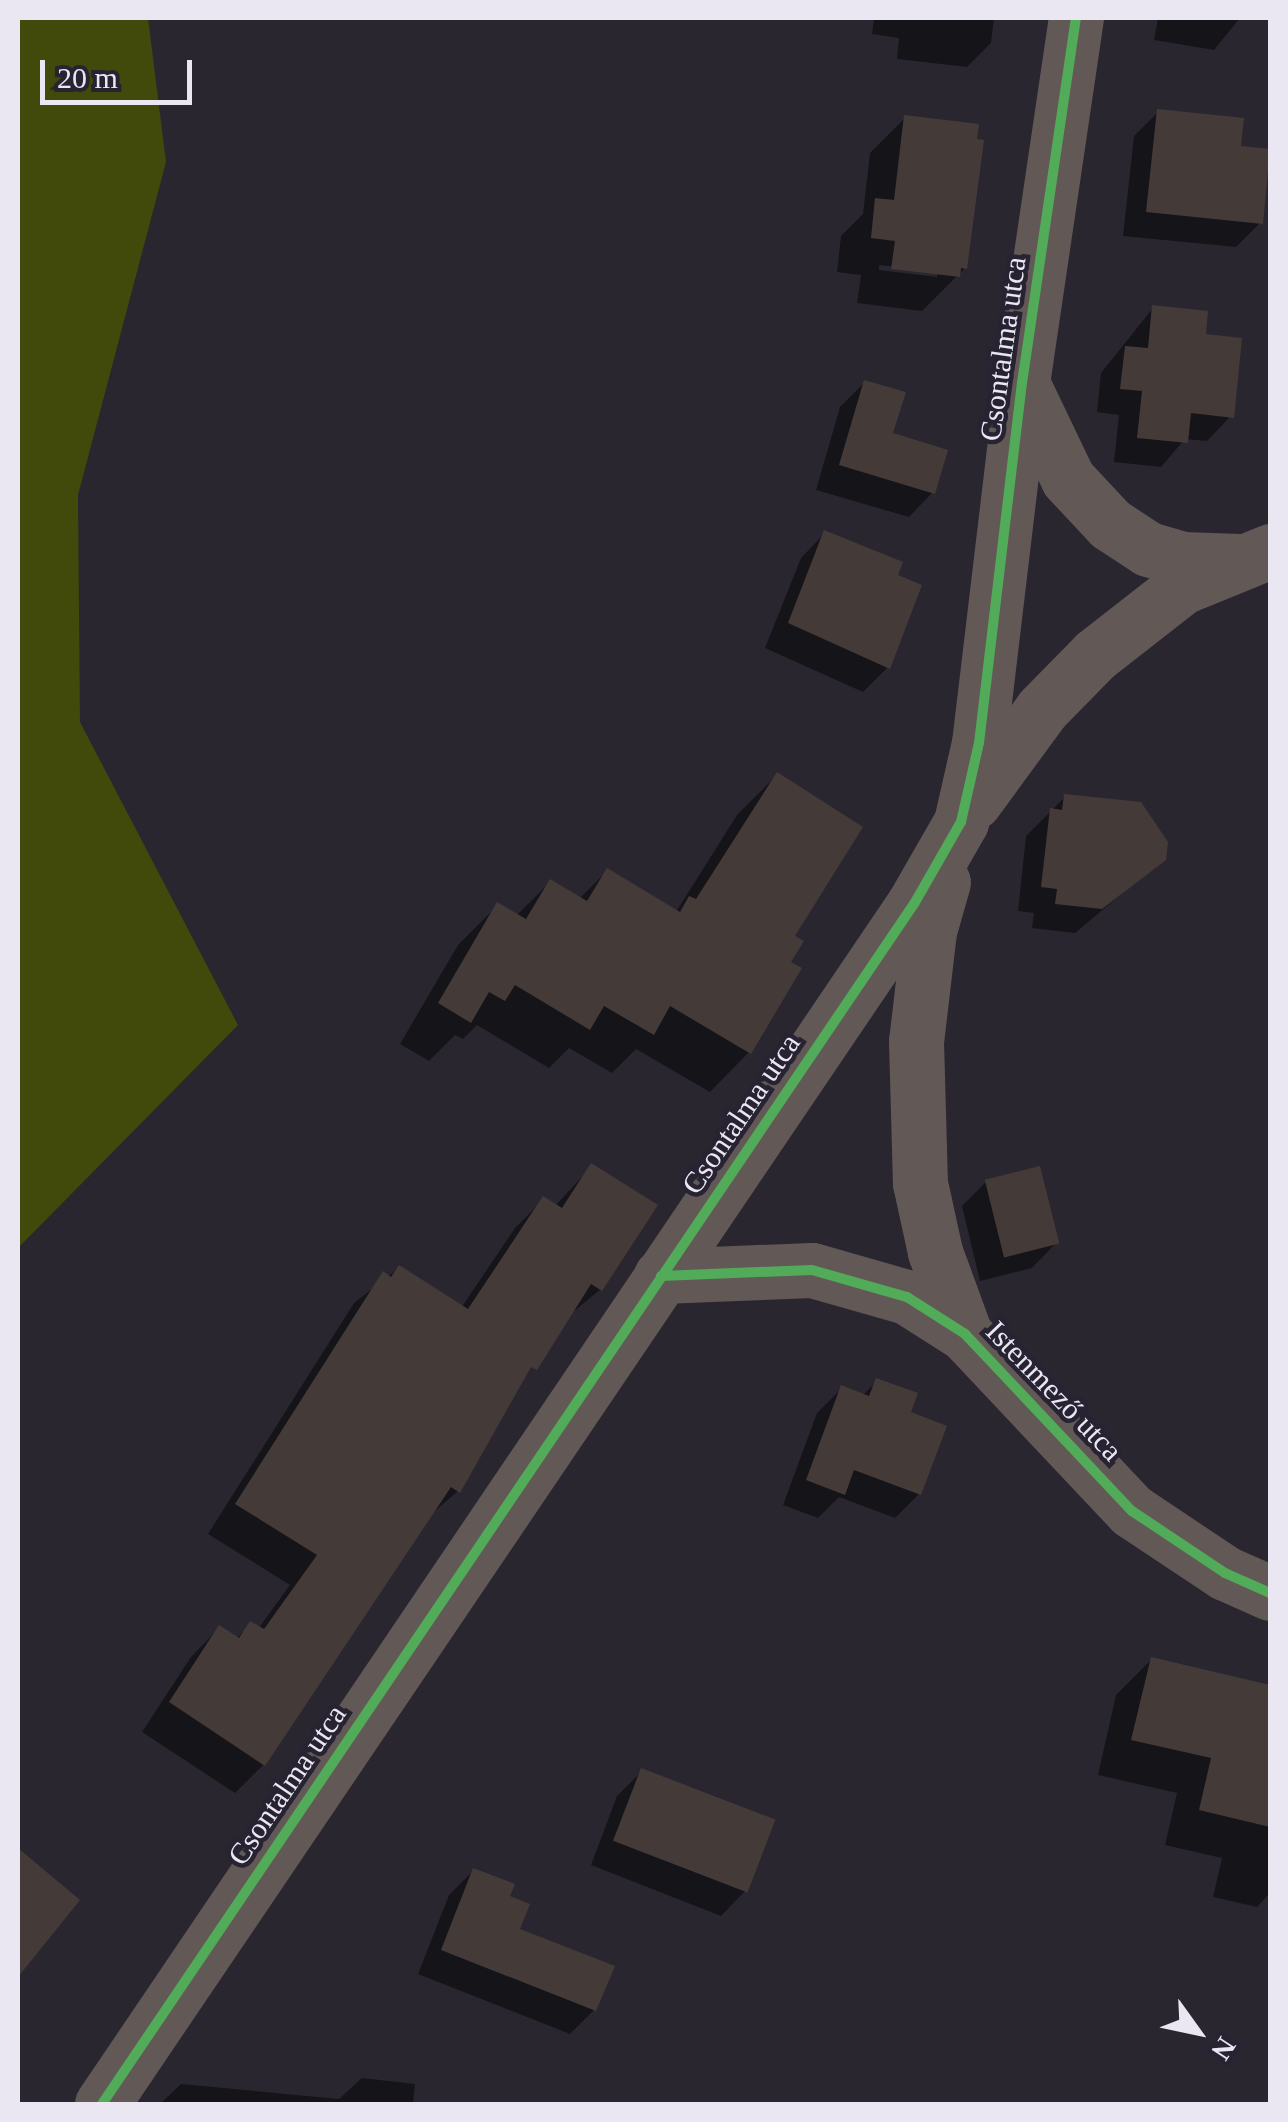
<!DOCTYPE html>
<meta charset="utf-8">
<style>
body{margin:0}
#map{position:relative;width:1288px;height:2122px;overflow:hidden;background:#292630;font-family:Georgia,serif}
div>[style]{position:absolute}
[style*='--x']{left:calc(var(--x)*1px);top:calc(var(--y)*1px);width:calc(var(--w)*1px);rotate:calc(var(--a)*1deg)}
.green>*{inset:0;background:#41490b}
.shadow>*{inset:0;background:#0007}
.building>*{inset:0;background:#443b39;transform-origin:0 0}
.minor>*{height:55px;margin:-27.5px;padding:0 27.5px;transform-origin:27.5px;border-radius:27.5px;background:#625957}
.cycleway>*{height:10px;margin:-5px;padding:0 5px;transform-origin:5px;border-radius:5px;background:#51ab58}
span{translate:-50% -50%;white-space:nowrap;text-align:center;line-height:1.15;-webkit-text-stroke:9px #282333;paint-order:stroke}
.street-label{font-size:30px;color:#eae7f2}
.frame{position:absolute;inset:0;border:20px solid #eae7f2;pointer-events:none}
.north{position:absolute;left:1148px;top:1982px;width:100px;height:100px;-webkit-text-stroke:8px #282333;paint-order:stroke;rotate:123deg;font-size:28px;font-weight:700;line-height:40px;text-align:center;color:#eae7f2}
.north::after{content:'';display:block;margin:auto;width:35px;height:45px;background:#eae7f2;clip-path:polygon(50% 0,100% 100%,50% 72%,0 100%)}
.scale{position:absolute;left:40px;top:60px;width:152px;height:45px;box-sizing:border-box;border:5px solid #eae7f2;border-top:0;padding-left:12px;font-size:30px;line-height:35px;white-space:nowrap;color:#eae7f2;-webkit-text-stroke:8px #282333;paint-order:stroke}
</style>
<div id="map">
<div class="green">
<i style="clip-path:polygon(18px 18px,148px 18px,166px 162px,78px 495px,80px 722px,238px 1025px,18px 1248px)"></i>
</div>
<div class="shadow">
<i style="clip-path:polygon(856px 18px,994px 18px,991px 43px,967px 67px,897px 59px,899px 38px,872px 34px,874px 19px)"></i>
<i style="clip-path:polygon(1158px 18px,1240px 18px,1214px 50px,1154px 40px)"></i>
<i style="clip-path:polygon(1158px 112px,1238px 148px,1260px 223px,1236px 247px,1123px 236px,1134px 136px)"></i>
<i style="clip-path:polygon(evenodd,905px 118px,965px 268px,922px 311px,857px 303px,861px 275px,837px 272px,841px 236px,863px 214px,870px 153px,905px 118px,879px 265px,937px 272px,937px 277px,879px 270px,879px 265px)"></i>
<i style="clip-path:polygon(1153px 308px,1203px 336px,1231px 416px,1207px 441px,1185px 439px,1161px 467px,1114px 462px,1119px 415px,1097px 412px,1101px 373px)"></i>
<i style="clip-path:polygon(864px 383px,890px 435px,933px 492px,909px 517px,816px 490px,840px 407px)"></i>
<i style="clip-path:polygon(825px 533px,894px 576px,887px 668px,863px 692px,765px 648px,801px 558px)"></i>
<i style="clip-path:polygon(777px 775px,792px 936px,749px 1052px,710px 1092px,636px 1049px,612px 1073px,569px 1048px,549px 1068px,477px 1025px,463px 1039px,455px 1035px,429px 1061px,400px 1044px,458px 945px,497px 906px,516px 916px,550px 882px,579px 899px,607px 871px,676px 912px,737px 815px)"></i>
<i style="clip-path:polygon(1065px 797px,1163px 859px,1075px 933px,1032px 928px,1034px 913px,1018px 911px,1026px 836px)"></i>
<i style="clip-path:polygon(592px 1166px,601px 1289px,568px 1316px,517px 1386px,458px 1491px,427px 1518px,264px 1764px,235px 1793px,142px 1732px,191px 1657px,219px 1628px,236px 1639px,251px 1624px,258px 1629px,290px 1585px,208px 1534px,354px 1303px,399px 1268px,461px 1308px,515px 1228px,544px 1199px,555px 1206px)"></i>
<i style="clip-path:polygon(986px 1182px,1056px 1243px,1032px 1268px,980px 1281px,962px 1206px)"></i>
<i style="clip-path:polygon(877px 1381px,908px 1413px,919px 1494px,895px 1518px,839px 1497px,818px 1518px,783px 1505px,817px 1413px,842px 1388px,862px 1396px)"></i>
<i style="clip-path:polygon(1151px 1660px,1270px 1688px,1270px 1893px,1257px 1907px,1213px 1897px,1222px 1858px,1165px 1845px,1177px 1793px,1098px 1775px,1116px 1695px)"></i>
<i style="clip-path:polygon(642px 1771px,745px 1891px,721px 1916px,591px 1865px,617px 1796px)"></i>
<i style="clip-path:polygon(18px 1852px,76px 1900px,18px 1973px)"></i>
<i style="clip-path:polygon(473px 1871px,507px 1898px,517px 1931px,594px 2010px,570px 2034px,418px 1974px,449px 1895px)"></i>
<i style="clip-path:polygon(362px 2078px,415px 2084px,413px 2104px,160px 2104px,181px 2084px,339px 2099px)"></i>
</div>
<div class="building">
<i style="clip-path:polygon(1157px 109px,1244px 118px,1241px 146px,1270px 149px,1263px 224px,1146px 212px)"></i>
<i style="clip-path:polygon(904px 115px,979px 124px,977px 139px,984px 140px,967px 269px,961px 268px,960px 277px,891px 269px,895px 241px,871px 238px,875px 198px,894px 200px)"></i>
<i style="clip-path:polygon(1152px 305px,1208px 311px,1206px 334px,1242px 338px,1234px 418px,1191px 413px,1188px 443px,1137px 438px,1142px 391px,1120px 389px,1125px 346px,1148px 348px)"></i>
<i style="clip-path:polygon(864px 380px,906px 392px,893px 433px,948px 450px,935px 494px,839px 465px)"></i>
<i style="clip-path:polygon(824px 530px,903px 562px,898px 575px,922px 585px,890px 669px,788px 623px)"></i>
<i style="clip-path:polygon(777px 772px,863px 827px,795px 936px,804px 941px,791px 962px,802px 968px,751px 1054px,670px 1006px,654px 1035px,604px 1006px,590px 1030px,515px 985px,505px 1001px,489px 992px,471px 1023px,438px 1003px,497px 902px,526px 919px,550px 879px,587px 901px,607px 868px,680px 912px,689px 896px,696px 899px)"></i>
<i style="clip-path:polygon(1064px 794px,1141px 802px,1168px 842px,1166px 860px,1102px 909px,1055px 904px,1057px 889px,1041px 887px,1050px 808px,1062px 810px)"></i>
<i style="clip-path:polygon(591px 1163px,658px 1205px,602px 1291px,591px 1284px,537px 1370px,531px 1367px,460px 1493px,451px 1487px,265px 1766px,169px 1702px,219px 1625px,239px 1638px,250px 1621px,264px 1629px,317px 1555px,235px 1504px,383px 1271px,391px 1277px,399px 1265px,468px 1309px,543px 1196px,562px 1208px)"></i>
<i style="left:1040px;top:1166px;width:80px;height:57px;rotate:76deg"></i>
<i style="clip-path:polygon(876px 1378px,918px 1393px,911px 1412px,947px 1426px,921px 1495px,854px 1470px,845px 1495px,806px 1480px,841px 1385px,869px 1396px)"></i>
<i style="clip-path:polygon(1151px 1657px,1270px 1685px,1270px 1827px,1199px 1810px,1211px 1758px,1131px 1740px)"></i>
<i style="left:641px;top:1768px;width:144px;height:78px;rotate:21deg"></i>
<i style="clip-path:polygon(18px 1848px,80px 1900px,18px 1977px)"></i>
<i style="clip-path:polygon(473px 1868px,515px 1884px,510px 1896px,530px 1904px,520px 1929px,615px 1966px,596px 2011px,441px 1950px)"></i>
</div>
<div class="minor">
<i style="--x:1022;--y:383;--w:106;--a:64.4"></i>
<i style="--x:1068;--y:479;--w:62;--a:47"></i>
<i style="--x:1110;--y:524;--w:45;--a:33.3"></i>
<i style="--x:1148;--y:549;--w:35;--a:16"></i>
<i style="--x:1182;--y:559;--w:57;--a:2"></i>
<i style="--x:974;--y:802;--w:115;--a:-53.8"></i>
<i style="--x:1042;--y:709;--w:76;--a:-45.5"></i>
<i style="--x:1095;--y:655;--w:110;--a:-38"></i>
<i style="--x:1182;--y:587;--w:95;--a:-22.2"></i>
<i style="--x:943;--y:882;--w:51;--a:105.9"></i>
<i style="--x:929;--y:931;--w:111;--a:96.7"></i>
<i style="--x:916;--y:1041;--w:142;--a:88.4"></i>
<i style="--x:920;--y:1183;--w:71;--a:77.7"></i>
<i style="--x:935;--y:1252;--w:87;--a:69.9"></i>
<i style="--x:661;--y:1276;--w:151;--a:-2.3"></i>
<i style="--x:812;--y:1270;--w:99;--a:15.9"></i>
<i style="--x:907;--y:1297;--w:69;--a:32.5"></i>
<i style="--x:965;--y:1334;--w:243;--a:46.7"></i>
<i style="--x:1132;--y:1511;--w:112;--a:33.7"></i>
<i style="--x:1225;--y:1573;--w:49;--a:24"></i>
<i style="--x:102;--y:2104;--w:1449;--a:-55.92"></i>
<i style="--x:914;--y:904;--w:95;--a:-60.2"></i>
<i style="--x:961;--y:822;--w:81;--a:-77.2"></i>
<i style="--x:979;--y:743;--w:363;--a:-83.2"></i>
<i style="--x:1022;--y:383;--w:369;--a:-81.6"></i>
</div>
<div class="cycleway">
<i style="--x:661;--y:1276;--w:151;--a:-2.3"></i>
<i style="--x:812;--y:1270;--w:99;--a:15.9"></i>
<i style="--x:907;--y:1297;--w:69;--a:32.5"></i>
<i style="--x:965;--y:1334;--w:243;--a:46.7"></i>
<i style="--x:1132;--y:1511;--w:112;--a:33.7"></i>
<i style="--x:1225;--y:1573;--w:49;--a:24"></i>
<i style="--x:102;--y:2104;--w:1449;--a:-55.92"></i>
<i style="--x:914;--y:904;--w:95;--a:-60.2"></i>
<i style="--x:961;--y:822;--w:81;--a:-77.2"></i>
<i style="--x:979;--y:743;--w:363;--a:-83.2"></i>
<i style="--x:1022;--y:383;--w:369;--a:-81.6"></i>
</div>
<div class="street-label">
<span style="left:1003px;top:349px;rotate:-82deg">Csontalma utca</span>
<span style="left:741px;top:1114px;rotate:-56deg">Csontalma utca</span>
<span style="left:1054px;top:1391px;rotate:46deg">Istenmező utca</span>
<span style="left:287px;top:1785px;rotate:-56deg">Csontalma utca</span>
</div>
<div class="frame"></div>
<div class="north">N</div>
<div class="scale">20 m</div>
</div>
